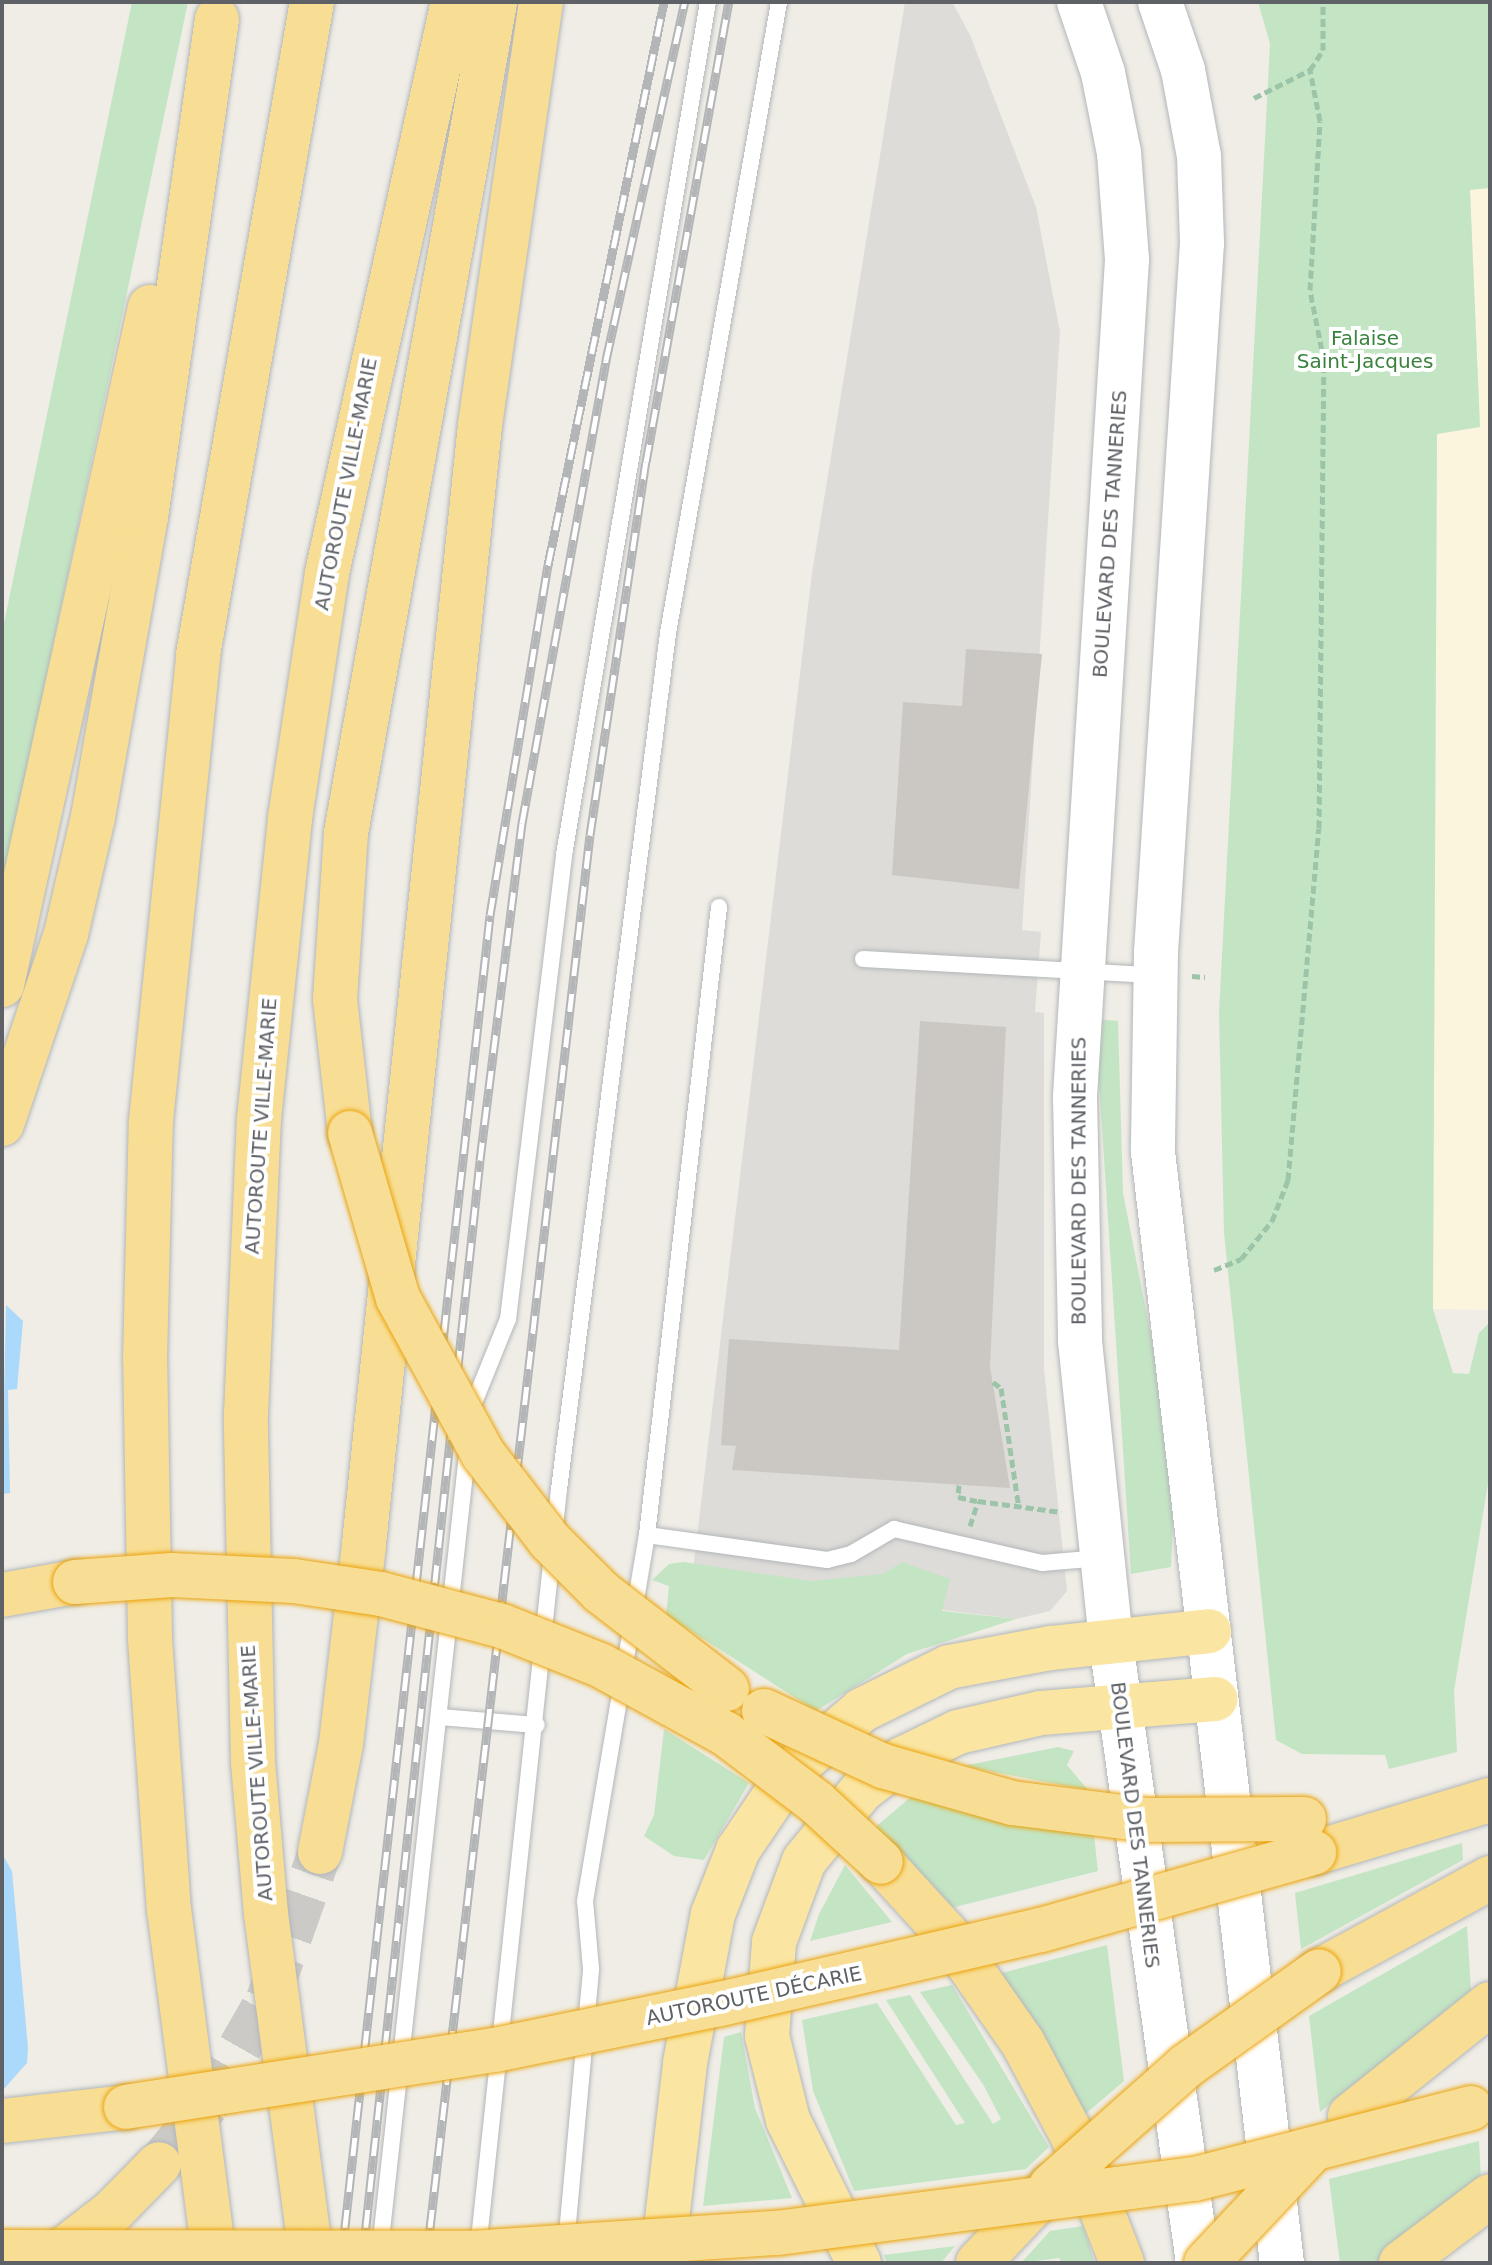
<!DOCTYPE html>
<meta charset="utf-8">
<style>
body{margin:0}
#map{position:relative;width:1492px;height:2265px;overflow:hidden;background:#efede6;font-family:"DejaVu Sans",sans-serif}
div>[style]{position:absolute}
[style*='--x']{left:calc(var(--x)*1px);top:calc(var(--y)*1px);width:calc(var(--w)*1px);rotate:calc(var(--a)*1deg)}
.commercial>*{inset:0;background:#fcf5de}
.industrial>*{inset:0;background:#dedcd8}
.green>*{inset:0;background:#c4e5c4}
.water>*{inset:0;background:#aad9fb}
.building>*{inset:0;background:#cbc8c3}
.motorway-tunnel>*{height:44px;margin-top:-22px;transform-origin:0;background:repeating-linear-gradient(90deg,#cbcac6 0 44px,transparent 0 66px)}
.path>*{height:5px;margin-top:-2.5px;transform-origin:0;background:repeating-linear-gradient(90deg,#9cc4a8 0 8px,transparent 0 12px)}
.roads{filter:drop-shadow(0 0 2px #b3b6ba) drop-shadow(0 0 2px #b3b6ba)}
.service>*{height:16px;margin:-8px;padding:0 8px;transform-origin:8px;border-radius:8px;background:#fff}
.secondary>*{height:44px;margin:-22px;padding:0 22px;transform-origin:22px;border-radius:22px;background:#fff}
.trunk>*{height:44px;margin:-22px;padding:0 22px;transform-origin:22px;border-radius:22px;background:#fae6a2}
.motorway>*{height:44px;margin:-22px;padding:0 22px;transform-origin:22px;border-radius:22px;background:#f8de94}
.rail>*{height:9px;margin-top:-4.5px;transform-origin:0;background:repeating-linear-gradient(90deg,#fff 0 18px,#b4b5b6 0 36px);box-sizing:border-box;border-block:2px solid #b4b5b6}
.bridges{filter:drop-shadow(0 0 2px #eba30a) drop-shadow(0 0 2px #eba30a)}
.motorway-bridge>*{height:44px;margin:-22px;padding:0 22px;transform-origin:22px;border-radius:22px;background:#f8de94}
span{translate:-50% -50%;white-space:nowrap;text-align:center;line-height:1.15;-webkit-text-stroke:8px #fff;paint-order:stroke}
.park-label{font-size:20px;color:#39823c}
.street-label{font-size:20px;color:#5e6166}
.frame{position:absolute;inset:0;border:4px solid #5e6166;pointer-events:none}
</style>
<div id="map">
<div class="commercial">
<i style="clip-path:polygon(1490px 188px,1490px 1310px,1433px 1309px,1437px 434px,1480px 427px,1470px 189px)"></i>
</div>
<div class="industrial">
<i style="clip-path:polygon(905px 2px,952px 2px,970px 35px,1036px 207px,1060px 332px,1022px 930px,1041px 932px,1035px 1012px,1044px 1013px,1044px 1369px,1067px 1591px,1050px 1611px,1016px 1619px,692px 1579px,812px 573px)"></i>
</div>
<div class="green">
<i style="clip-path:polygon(132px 2px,188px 2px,2px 888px,2px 633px)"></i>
<i style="clip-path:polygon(1258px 2px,1490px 2px,1490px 188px,1470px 190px,1480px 427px,1437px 434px,1433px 1309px,1453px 1373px,1469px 1374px,1479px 1333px,1490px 1322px,1490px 1471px,1454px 1691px,1457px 1752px,1389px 1769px,1385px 1755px,1302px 1754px,1276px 1740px,1224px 1233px,1219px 1012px,1270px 44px)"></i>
<i style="clip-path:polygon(1095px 1019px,1118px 1021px,1123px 1193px,1159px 1377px,1174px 1499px,1171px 1567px,1131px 1574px)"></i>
<i style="clip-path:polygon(684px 1562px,810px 1581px,883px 1574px,902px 1562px,950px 1579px,942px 1611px,1016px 1619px,907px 1654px,816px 1711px,666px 1615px,669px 1586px,652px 1580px,669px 1564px)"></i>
<i style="clip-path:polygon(664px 1729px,749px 1783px,704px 1860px,674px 1856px,644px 1836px,654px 1815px)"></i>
<i style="clip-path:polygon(1058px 1747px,1074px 1751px,1067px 1765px,1088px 1790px,963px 1766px)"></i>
<i style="clip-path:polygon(912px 1796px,1094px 1835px,1098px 1871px,947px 1909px,872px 1830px)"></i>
<i style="clip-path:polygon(1462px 1843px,1463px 1860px,1301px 1949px,1295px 1893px)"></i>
<i style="clip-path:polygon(845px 1865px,892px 1922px,810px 1941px,819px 1914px)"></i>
<i style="clip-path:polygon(1467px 1926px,1471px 1990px,1320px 2112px,1309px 2016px)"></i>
<i style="clip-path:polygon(1107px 1945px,1124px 2081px,1082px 2117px,998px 1974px)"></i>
<i style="clip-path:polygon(952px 1985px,1049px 2147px,1026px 2169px,854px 2191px,813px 2091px,802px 2020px,877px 2003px,956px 2125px,965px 2123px,886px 2000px,910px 1995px,993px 2124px,1001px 2119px,984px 2086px,920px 1992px)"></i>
<i style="clip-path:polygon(741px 2032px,755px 2108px,792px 2198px,703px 2206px,724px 2037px)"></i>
<i style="clip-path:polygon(1479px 2141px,1481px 2181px,1376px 2263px,1340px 2263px,1329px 2179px)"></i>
<i style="clip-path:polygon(1083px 2226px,1095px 2263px,1062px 2263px,1059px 2258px,1021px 2263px,1050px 2231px)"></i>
<i style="clip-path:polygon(955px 2246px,941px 2263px,887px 2263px,884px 2255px)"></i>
</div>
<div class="water">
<i style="clip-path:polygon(6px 1305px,23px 1321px,17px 1389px,8px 1390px,10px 1493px,2px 1494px)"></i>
<i style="clip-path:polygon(2px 1854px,12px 1871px,28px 2048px,27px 2063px,2px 2091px)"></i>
</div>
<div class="building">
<i style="clip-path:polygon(966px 649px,1042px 654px,1019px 889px,892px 875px,903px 702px,962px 706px)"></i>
<i style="clip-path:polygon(920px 1021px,1006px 1027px,990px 1367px,1010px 1488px,732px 1470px,736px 1446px,721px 1445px,729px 1339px,899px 1350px)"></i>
</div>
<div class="motorway-tunnel">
<i style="--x:159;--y:2164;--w:76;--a:-50.9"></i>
<i style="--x:207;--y:2105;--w:122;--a:-60.1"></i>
<i style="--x:268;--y:1999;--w:156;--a:-70.5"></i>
</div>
<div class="path">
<i style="--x:1254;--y:98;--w:63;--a:-26.6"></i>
<i style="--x:1310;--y:70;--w:24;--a:-57"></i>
<i style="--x:1323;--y:50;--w:48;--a:-90"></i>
<i style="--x:1192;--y:976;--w:13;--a:4"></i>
<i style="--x:1214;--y:1270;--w:29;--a:-22"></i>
<i style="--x:1241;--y:1259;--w:49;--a:-50.8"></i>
<i style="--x:1272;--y:1221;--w:44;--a:-68.7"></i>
<i style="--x:1288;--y:1180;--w:353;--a:-85"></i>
<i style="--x:1319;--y:828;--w:467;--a:-89.4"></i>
<i style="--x:1324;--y:361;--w:72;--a:-101.2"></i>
<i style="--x:1310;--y:290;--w:169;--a:-86.6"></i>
<i style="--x:1320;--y:121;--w:52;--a:-101.1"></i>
<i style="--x:993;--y:1382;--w:10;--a:37"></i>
<i style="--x:1001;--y:1388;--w:121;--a:81.5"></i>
<i style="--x:959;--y:1485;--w:12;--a:95"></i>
<i style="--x:958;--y:1497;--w:19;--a:12"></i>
<i style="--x:970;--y:1526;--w:26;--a:-72"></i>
<i style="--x:978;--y:1501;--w:84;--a:7.5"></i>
</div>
<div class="roads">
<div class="service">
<i style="--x:719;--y:907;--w:632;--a:96.54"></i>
<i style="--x:647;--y:1535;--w:182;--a:7.9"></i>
<i style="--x:827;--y:1560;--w:25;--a:-14"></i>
<i style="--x:851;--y:1554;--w:50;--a:-30.2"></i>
<i style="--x:894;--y:1529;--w:152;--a:12.9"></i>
<i style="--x:1042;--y:1563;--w:59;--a:-4.8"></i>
<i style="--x:863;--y:959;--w:290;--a:3.2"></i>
<i style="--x:471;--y:1410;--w:98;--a:-67.9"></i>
<i style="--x:508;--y:1319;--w:467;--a:-83.1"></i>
<i style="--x:564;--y:855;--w:865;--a:-80.42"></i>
<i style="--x:439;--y:1717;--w:98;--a:4.7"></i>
<i style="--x:566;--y:2245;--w:277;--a:-84.8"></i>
<i style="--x:591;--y:1969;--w:68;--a:-95"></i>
<i style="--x:585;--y:1901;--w:371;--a:-80.4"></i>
<i style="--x:380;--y:2249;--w:809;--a:-83.75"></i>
<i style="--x:478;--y:2249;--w:764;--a:-83.92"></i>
<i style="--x:559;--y:1489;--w:863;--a:-82.74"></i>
<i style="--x:668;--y:633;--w:641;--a:-80.02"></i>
</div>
<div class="secondary">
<i style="--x:1079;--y:2;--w:75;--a:71.3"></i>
<i style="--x:1103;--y:73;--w:82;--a:78.7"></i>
<i style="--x:1119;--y:153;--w:107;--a:85.7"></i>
<i style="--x:1127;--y:260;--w:839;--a:93.56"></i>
<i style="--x:1075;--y:1097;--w:244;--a:88.8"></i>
<i style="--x:1080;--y:1341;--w:303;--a:84.1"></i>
<i style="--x:1111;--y:1642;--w:627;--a:82.02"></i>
<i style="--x:1160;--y:2;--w:72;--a:71.3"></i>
<i style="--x:1183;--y:70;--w:87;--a:79.5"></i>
<i style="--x:1199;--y:156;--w:87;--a:88"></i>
<i style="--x:1202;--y:243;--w:710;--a:93.71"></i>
<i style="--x:1156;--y:952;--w:200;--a:90.9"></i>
<i style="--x:1153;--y:1152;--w:1118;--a:83.38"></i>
</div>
<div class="trunk">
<i style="--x:662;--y:2263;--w:201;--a:-83.4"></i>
<i style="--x:685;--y:2063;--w:152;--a:-79.4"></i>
<i style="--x:713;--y:1914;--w:69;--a:-68.7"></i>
<i style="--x:738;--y:1850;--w:97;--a:-56"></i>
<i style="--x:792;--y:1770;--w:92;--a:-40.6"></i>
<i style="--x:862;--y:1710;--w:97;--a:-26.3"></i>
<i style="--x:949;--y:1667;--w:104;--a:-10.6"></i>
<i style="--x:1051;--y:1648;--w:159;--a:-6.1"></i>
<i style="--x:859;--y:2263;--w:160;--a:-116.4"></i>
<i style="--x:788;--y:2120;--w:87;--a:-104"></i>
<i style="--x:767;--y:2036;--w:94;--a:-85.7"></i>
<i style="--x:774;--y:1942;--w:86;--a:-69.7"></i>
<i style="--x:804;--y:1861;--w:92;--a:-50.8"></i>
<i style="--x:862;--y:1790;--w:51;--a:-37.8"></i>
<i style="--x:902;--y:1759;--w:62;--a:-25.7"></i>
<i style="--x:958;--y:1732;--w:85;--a:-12.9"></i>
<i style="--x:1041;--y:1713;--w:175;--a:-4.6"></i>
</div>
<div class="motorway">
<i style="--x:2;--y:985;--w:694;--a:-77.69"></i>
<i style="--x:2;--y:1124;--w:200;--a:-71.4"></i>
<i style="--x:66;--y:934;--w:120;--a:-77"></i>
<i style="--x:93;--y:817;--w:305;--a:-80"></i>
<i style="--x:146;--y:517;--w:503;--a:-81.89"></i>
<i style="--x:350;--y:1133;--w:135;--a:-96.4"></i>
<i style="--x:335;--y:999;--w:166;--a:-86.2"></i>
<i style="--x:346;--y:833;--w:844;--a:-79.83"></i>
<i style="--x:2;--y:1595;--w:74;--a:-10.1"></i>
<i style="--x:320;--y:1852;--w:110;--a:-79"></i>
<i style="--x:341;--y:1744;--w:201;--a:-83.4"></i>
<i style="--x:364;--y:1544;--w:1125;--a:-84.08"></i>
<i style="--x:480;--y:425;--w:427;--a:-81.8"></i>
<i style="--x:1314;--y:1853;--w:184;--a:-16.8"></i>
<i style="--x:881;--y:1862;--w:98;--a:47.5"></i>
<i style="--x:947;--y:1934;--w:133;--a:55.1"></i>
<i style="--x:1023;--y:2043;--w:106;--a:62"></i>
<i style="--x:1073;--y:2137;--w:135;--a:68.7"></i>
<i style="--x:1319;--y:1971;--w:195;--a:-28.5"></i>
<i style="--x:1350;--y:2116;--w:179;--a:-38.7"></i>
<i style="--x:2;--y:2121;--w:125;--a:-6.4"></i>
<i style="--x:46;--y:2263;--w:83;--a:-37.7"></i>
<i style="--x:112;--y:2212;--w:67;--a:-45.6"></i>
<i style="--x:215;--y:2263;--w:355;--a:-97.4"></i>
<i style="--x:169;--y:1911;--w:275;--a:-94"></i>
<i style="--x:150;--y:1637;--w:277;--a:-91"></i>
<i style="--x:145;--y:1360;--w:239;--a:-88.6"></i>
<i style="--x:151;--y:1121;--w:468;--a:-84.2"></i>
<i style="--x:198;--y:655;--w:663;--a:-80.1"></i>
<i style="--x:312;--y:2263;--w:352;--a:-97.5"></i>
<i style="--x:266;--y:1914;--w:152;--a:-94.9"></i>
<i style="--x:253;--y:1763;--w:348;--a:-91.2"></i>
<i style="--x:246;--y:1415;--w:296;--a:-87.5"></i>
<i style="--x:259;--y:1119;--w:303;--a:-84.1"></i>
<i style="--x:290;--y:818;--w:248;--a:-81.4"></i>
<i style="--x:327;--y:573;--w:585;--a:-77.56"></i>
<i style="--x:978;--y:2263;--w:106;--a:-46.5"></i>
<i style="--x:1401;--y:2263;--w:111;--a:-37"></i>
</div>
</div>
<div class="rail">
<i style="--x:341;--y:2263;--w:1356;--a:-83.69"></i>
<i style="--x:490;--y:915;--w:355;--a:-80.6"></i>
<i style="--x:548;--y:565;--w:575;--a:-78.36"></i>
<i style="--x:362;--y:2263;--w:1109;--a:-83.89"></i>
<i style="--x:480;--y:1160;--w:340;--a:-82.9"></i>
<i style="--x:522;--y:823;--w:471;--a:-79.7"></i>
<i style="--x:606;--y:360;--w:367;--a:-77.6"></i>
<i style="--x:426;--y:2263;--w:1437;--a:-83.45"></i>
<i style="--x:590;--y:835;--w:377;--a:-81.5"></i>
<i style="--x:646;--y:462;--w:467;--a:-79.8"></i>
</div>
<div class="bridges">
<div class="motorway-bridge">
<i style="--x:350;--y:1133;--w:172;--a:73.8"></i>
<i style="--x:398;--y:1298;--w:178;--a:61.4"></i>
<i style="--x:483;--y:1454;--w:110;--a:52.4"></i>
<i style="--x:550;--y:1541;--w:72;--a:45"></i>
<i style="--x:601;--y:1592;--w:159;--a:37.6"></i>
<i style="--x:75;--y:1582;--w:97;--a:-4.1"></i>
<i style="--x:172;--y:1575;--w:122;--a:2.8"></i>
<i style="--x:294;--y:1581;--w:88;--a:8.5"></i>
<i style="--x:381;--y:1594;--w:125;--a:14.8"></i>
<i style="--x:502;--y:1626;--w:105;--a:21.7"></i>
<i style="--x:600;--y:1665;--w:144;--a:28.7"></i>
<i style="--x:726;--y:1734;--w:113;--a:37.1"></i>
<i style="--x:816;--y:1802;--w:88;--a:42.7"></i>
<i style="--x:764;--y:1711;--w:131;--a:24.8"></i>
<i style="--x:883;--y:1766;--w:134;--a:16"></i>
<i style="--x:1012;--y:1803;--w:136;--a:7.2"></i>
<i style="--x:1147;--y:1820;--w:157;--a:-0.4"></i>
<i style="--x:126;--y:2107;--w:373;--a:-8.8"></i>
<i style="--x:495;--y:2050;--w:230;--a:-11.6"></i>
<i style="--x:720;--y:2004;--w:329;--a:-13"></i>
<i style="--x:1041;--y:1930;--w:284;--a:-15.8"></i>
<i style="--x:1051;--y:2186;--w:181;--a:-41.6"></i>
<i style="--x:1186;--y:2066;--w:163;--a:-35.5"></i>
<i style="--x:2;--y:2252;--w:470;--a:0.1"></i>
<i style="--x:472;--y:2253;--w:306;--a:-3.8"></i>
<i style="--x:777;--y:2233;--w:421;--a:-7.4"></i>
<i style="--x:1195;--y:2179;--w:285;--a:-14.4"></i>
<i style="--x:1206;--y:2263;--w:154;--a:-46.8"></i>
</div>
</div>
<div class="park-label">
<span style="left:1365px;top:350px">Falaise<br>Saint-Jacques</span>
</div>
<div class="street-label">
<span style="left:346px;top:484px;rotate:-79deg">AUTOROUTE VILLE-MARIE</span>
<span style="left:1110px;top:534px;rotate:-86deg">BOULEVARD DES TANNERIES</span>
<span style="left:261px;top:1126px;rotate:-86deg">AUTOROUTE VILLE-MARIE</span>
<span style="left:1079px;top:1181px;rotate:-90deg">BOULEVARD DES TANNERIES</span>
<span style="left:257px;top:1773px;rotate:-94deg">AUTOROUTE VILLE-MARIE</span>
<span style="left:1135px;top:1825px;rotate:83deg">BOULEVARD DES TANNERIES</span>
<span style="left:754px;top:1996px;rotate:-12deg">AUTOROUTE DÉCARIE</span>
</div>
<div class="frame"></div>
</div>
